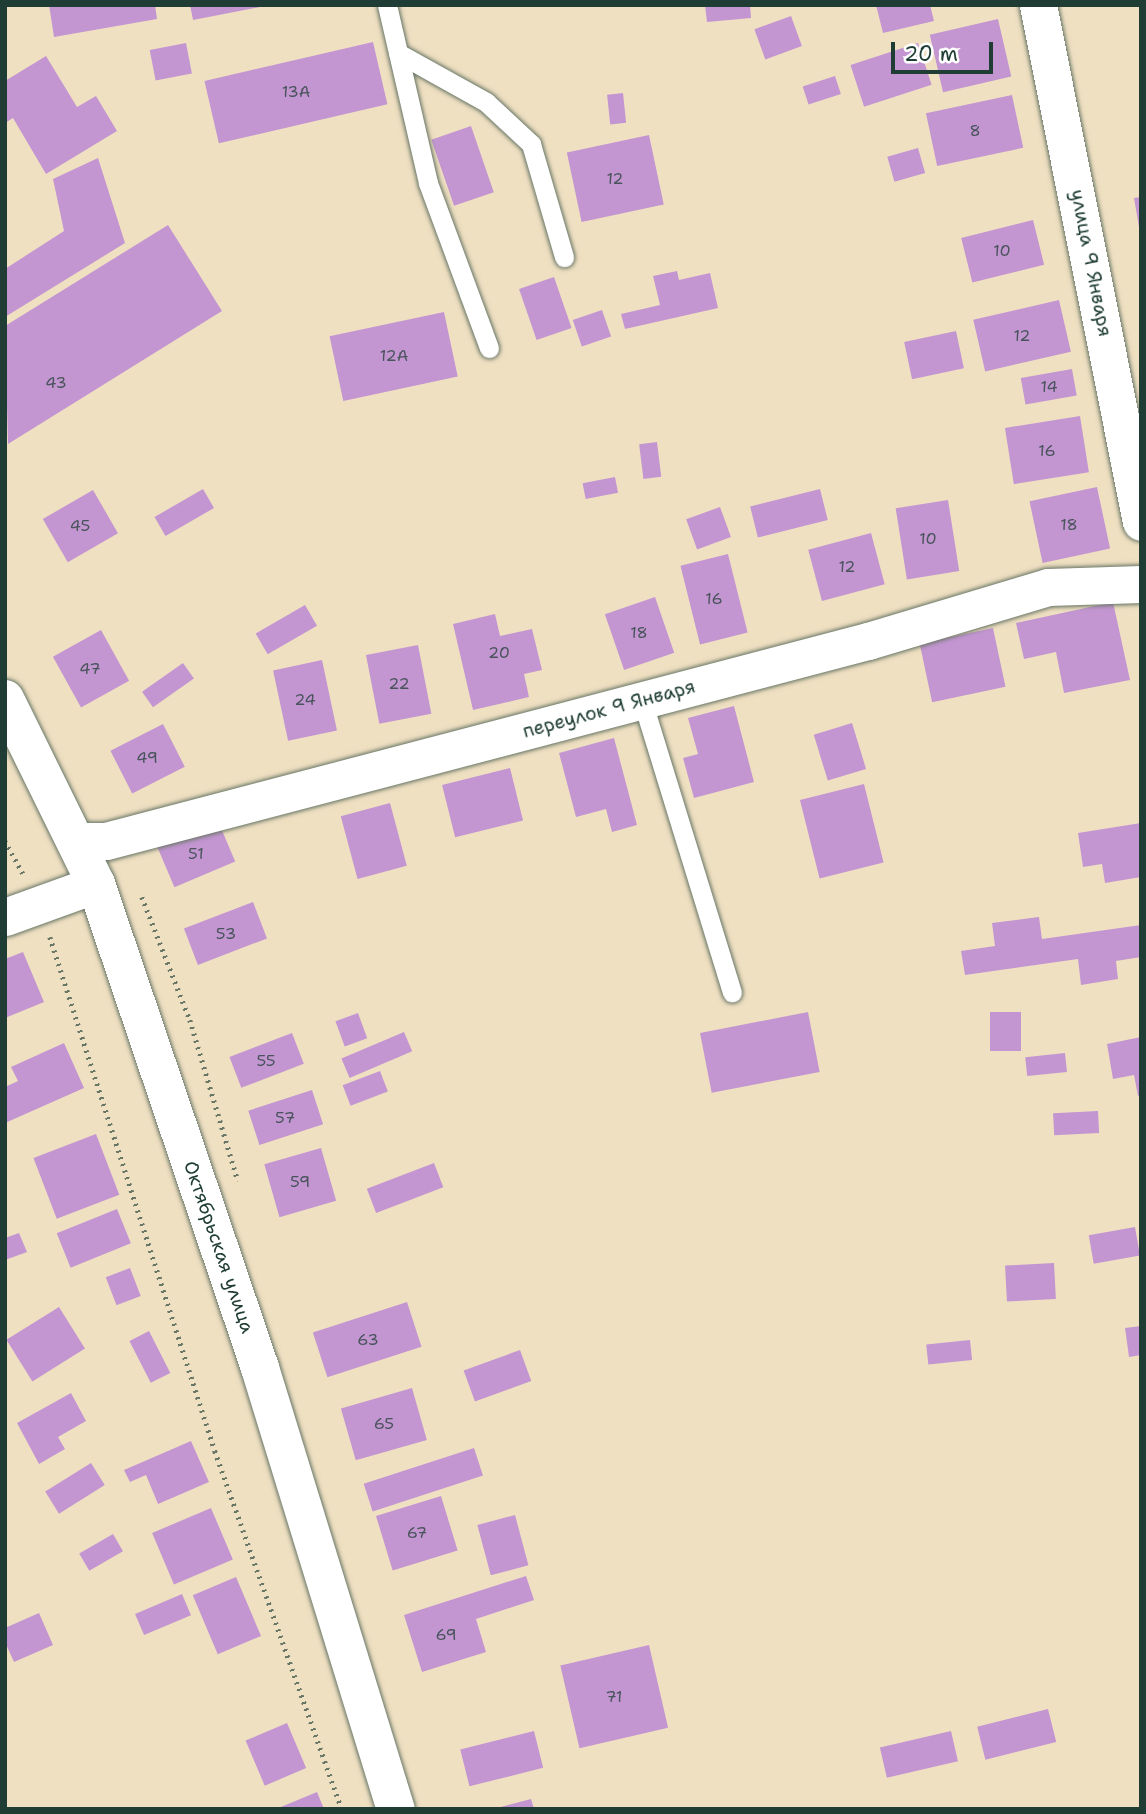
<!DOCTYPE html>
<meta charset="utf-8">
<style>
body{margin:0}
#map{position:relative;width:1146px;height:1814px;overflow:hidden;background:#f0e0c2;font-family:"Shantell Sans",sans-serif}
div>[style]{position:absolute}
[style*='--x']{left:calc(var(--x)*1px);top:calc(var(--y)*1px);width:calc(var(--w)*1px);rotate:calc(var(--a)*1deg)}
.building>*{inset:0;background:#c396d1;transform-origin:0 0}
.path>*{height:4.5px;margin-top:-2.25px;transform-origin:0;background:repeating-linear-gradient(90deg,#687666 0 2px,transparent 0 7px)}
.roads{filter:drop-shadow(0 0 2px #687666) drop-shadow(0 0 2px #687666)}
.service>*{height:19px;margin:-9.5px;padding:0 9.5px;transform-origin:9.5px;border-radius:9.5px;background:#fff}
.minor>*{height:37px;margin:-18.5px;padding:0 18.5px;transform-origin:18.5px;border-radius:18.5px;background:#fff}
.primary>*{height:38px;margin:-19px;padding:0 19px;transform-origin:19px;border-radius:19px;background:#fff}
span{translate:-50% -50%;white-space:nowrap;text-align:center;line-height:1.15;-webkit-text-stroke:7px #fff;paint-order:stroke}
.number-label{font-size:16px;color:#48535b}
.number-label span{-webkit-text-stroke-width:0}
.street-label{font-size:19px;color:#1f3d34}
.frame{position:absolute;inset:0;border:7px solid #1f3d34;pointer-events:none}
.scale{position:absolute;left:891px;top:42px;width:102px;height:32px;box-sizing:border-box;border:4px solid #1f3d34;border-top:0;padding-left:9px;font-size:21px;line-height:24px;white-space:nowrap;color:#1f3d34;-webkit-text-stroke:5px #fff;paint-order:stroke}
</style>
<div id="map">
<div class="building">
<i style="clip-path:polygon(49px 5px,155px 5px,157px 19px,54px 37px)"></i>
<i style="clip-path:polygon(190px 5px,259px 5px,260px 7px,193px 20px)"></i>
<i style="clip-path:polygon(705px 5px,750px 5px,751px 18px,707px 22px)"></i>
<i style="clip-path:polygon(876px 5px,930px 5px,934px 21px,883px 33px)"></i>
<i style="left:791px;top:16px;width:32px;height:39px;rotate:70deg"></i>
<i style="left:998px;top:19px;width:59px;height:70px;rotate:77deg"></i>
<i style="left:373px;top:42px;width:64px;height:173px;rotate:77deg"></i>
<i style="left:186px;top:43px;width:31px;height:37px;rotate:79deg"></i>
<i style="left:918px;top:43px;width:44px;height:71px;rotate:72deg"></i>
<i style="clip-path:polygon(46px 56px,77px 107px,96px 96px,117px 131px,46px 174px,13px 118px,5px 123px,5px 81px)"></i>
<i style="left:835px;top:76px;width:19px;height:34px;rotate:72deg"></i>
<i style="left:623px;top:93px;width:30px;height:16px;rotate:84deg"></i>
<i style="left:1012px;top:95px;width:54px;height:88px;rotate:78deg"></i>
<i style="left:471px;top:126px;width:70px;height:42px;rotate:71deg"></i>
<i style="left:649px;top:135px;width:71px;height:84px;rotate:78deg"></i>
<i style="left:918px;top:148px;width:26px;height:32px;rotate:74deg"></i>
<i style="clip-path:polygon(98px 158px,125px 243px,5px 317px,5px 269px,64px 231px,53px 179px)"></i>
<i style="clip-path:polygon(1141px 197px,1141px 227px,1139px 227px,1134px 198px)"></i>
<i style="left:1033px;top:220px;width:46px;height:74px;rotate:76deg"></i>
<i style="clip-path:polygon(168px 225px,222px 311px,8px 444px,5px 326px)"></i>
<i style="clip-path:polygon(677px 271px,679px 280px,710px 273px,718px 308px,625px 329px,621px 314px,660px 305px,653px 276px)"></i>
<i style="left:554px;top:277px;width:54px;height:37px;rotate:71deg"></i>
<i style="left:1059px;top:300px;width:53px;height:88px;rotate:77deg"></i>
<i style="left:602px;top:310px;width:28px;height:31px;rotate:71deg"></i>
<i style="left:444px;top:312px;width:66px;height:117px;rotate:78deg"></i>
<i style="left:956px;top:331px;width:38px;height:53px;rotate:78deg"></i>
<i style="left:1072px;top:369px;width:27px;height:52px;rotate:80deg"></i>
<i style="left:1080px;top:416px;width:57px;height:76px;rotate:81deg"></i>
<i style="left:657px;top:442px;width:35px;height:18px;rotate:83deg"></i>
<i style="left:615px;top:477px;width:16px;height:33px;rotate:79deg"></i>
<i style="left:1097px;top:487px;width:63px;height:69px;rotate:78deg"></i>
<i style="left:203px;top:489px;width:22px;height:56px;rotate:60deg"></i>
<i style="left:820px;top:489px;width:32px;height:72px;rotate:76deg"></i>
<i style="left:93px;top:490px;width:50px;height:58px;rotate:60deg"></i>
<i style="left:948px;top:500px;width:72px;height:53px;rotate:81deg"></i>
<i style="left:720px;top:507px;width:32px;height:36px;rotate:70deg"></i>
<i style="left:871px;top:533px;width:53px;height:65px;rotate:75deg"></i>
<i style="left:728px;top:554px;width:81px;height:49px;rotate:76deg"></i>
<i style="left:655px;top:597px;width:59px;height:53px;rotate:71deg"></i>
<i style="clip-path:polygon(1113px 602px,1130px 680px,1064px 693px,1056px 652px,1024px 659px,1016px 623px)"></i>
<i style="left:305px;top:605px;width:24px;height:57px;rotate:60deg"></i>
<i style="clip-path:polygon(495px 614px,500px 636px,532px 629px,542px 670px,524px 674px,529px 697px,473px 710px,453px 624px)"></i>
<i style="left:993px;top:628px;width:60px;height:75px;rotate:78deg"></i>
<i style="left:101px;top:630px;width:58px;height:55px;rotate:61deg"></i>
<i style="left:418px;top:645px;width:70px;height:53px;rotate:79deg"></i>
<i style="left:322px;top:660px;width:72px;height:50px;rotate:78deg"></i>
<i style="left:183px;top:663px;width:19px;height:50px;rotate:55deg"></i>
<i style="clip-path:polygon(734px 706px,754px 782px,694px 798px,683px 758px,698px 754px,688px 718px)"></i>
<i style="left:852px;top:723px;width:48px;height:40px;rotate:73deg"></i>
<i style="left:163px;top:724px;width:48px;height:59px;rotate:63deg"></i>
<i style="clip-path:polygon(614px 738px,637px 825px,612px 832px,606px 809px,576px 817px,559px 753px)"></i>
<i style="left:510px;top:768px;width:54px;height:70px;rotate:76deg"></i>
<i style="left:864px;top:784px;width:81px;height:66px;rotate:76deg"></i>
<i style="left:390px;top:803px;width:65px;height:51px;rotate:75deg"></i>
<i style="left:218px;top:821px;width:44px;height:66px;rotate:67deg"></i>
<i style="clip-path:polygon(1141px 823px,1141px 877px,1105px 883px,1102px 864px,1083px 867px,1078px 833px)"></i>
<i style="left:253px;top:902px;width:39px;height:74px;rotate:69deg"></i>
<i style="clip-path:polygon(1039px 917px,1042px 939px,1141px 925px,1141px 957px,1116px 961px,1118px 979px,1081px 985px,1078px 959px,965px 975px,961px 951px,995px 946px,992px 923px)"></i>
<i style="clip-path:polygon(23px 952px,44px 1002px,5px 1018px,5px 959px)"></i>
<i style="left:808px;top:1012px;width:61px;height:110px;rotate:79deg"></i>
<i style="left:990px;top:1012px;width:31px;height:39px"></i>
<i style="left:358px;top:1013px;width:27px;height:24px;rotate:70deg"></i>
<i style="left:404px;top:1032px;width:21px;height:68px;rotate:67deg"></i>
<i style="left:292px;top:1033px;width:33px;height:67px;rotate:69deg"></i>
<i style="clip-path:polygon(1141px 1037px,1141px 1095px,1138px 1096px,1134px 1075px,1113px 1079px,1107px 1044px)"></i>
<i style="clip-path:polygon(64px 1043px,84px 1088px,5px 1123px,5px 1087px,18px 1081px,11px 1067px)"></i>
<i style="left:1065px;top:1053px;width:19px;height:40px;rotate:84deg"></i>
<i style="left:380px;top:1071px;width:22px;height:40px;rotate:69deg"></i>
<i style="left:312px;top:1090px;width:36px;height:67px;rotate:72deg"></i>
<i style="left:1098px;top:1111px;width:22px;height:45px;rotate:87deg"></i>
<i style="left:96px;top:1134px;width:65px;height:67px;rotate:69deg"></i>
<i style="left:321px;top:1148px;width:55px;height:59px;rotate:74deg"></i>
<i style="left:434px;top:1163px;width:26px;height:72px;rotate:69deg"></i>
<i style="left:117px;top:1209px;width:37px;height:65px;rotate:68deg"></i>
<i style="left:1135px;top:1227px;width:29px;height:47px;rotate:80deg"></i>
<i style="clip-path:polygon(19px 1233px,27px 1252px,5px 1260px,5px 1238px)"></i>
<i style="left:1054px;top:1263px;width:36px;height:49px;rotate:87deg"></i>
<i style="left:130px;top:1268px;width:30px;height:26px;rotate:69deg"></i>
<i style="left:407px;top:1302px;width:47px;height:99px;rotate:72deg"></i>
<i style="left:59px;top:1307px;width:49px;height:62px;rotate:58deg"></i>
<i style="clip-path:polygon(1141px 1326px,1141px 1355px,1129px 1357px,1125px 1328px)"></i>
<i style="left:149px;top:1331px;width:47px;height:22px;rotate:63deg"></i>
<i style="left:970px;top:1340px;width:20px;height:44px;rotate:84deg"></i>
<i style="left:520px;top:1350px;width:33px;height:60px;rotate:70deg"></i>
<i style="left:412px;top:1388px;width:54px;height:74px;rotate:74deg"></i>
<i style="clip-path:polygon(71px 1393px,86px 1421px,58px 1437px,65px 1449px,39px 1464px,17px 1423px)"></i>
<i style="clip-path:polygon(191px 1441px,209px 1482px,158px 1504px,146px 1475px,130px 1482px,124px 1470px)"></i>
<i style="left:474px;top:1448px;width:29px;height:116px;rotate:72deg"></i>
<i style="left:91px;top:1463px;width:26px;height:54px;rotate:58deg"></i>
<i style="left:441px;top:1496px;width:57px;height:68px;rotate:73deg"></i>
<i style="left:211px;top:1508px;width:56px;height:64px;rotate:67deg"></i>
<i style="left:515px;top:1515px;width:52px;height:39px;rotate:75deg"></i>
<i style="left:113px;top:1534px;width:20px;height:39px;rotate:60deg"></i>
<i style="clip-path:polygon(526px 1576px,534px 1600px,476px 1619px,486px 1652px,422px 1672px,404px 1615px)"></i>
<i style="left:236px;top:1577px;width:64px;height:47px;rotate:67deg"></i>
<i style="left:182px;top:1594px;width:23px;height:51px;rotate:67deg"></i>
<i style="clip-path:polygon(39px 1613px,53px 1645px,14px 1662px,5px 1642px,5px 1628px)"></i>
<i style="left:649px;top:1645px;width:85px;height:91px;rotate:77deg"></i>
<i style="left:1048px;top:1709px;width:34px;height:73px;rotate:76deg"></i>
<i style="left:287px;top:1723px;width:49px;height:45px;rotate:67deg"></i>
<i style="left:534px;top:1731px;width:38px;height:76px;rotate:76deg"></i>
<i style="left:951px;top:1731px;width:31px;height:73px;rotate:77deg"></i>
<i style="clip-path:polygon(317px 1792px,324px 1809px,276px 1809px)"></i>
<i style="clip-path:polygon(531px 1799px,534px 1809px,497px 1809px,497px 1808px)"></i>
</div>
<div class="path">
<i style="--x:5;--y:841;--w:38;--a:61"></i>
<i style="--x:142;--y:897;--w:132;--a:68.7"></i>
<i style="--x:190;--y:1020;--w:168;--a:73.4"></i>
<i style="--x:50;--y:937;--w:540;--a:72.2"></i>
<i style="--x:215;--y:1451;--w:380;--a:70.5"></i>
</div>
<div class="roads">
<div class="service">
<i style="--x:387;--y:5;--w:183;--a:77"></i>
<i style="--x:428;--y:183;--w:176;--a:69.7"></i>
<i style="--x:398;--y:53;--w:101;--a:29.1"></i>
<i style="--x:486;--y:102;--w:62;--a:43"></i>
<i style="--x:531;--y:144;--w:118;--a:73.7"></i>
<i style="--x:642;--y:700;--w:306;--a:72.9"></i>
</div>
<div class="minor">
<i style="--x:1038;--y:5;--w:527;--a:78.73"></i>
<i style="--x:77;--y:841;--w:29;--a:0"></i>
<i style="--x:106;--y:841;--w:788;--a:-14.71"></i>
<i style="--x:868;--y:641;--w:188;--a:-16.7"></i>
<i style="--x:1048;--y:587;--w:93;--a:-1.8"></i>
<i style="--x:5;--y:917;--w:97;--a:-19.9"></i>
</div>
<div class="primary">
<i style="--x:5;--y:699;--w:206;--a:63.8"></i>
<i style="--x:96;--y:884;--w:511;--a:71.28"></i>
<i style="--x:260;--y:1368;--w:461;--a:72.9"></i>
</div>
</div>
<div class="number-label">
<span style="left:296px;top:92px">13А</span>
<span style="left:975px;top:131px">8</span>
<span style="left:615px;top:179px">12</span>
<span style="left:1002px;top:251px">10</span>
<span style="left:1022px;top:336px">12</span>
<span style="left:394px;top:356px">12А</span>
<span style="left:56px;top:383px">43</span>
<span style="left:1049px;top:387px">14</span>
<span style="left:1047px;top:451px">16</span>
<span style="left:1069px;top:525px">18</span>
<span style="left:80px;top:526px">45</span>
<span style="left:928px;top:539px">10</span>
<span style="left:847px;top:567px">12</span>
<span style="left:714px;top:599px">16</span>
<span style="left:639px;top:633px">18</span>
<span style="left:499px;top:653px">20</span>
<span style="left:90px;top:669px">47</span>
<span style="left:399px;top:684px">22</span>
<span style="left:305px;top:700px">24</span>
<span style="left:147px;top:758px">49</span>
<span style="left:196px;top:854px">51</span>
<span style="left:226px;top:934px">53</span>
<span style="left:266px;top:1061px">55</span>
<span style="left:285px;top:1118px">57</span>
<span style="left:300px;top:1182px">59</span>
<span style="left:368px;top:1340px">63</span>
<span style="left:384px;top:1424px">65</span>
<span style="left:417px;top:1533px">67</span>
<span style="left:446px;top:1635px">69</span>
<span style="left:614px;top:1697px">71</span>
</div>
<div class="street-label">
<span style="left:1091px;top:263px;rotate:79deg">улица 9 Января</span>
<span style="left:609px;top:709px;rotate:-15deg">переулок 9 Января</span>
<span style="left:219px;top:1247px;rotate:71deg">Октябрьская улица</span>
</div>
<div class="frame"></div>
<div class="scale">20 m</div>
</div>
